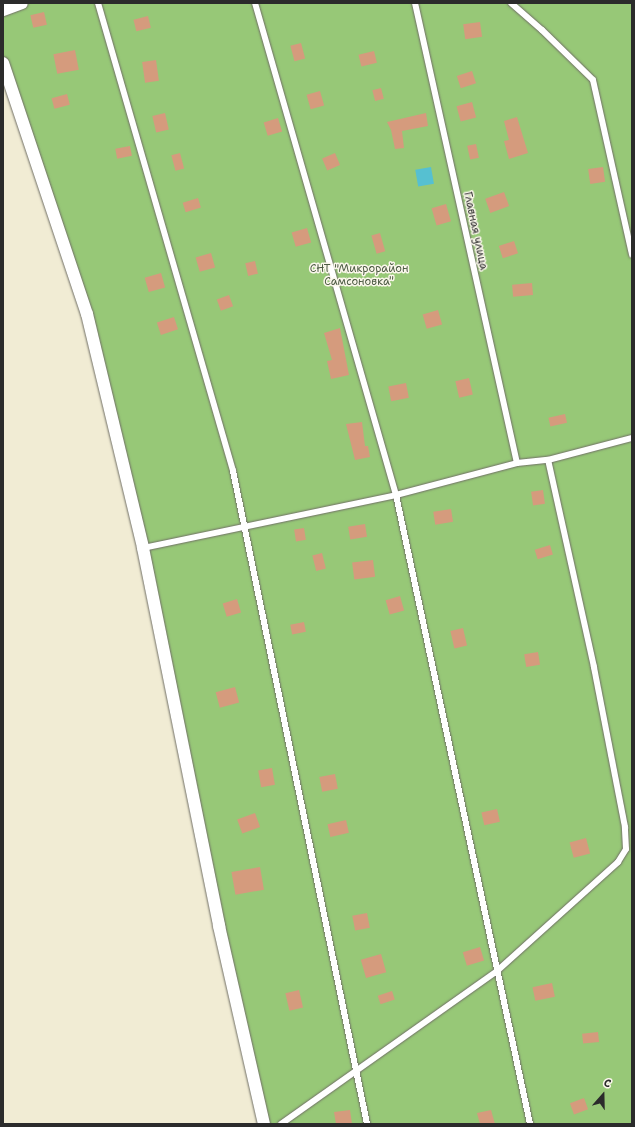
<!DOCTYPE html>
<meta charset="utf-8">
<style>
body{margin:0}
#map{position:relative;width:635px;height:1127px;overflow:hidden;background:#f1ecd4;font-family:"Shantell Sans",sans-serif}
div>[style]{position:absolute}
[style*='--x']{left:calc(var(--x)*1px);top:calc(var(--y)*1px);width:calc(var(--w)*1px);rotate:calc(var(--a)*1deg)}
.green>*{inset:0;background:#97c877}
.water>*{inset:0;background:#56c0d1;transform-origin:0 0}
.building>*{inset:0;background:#d59b7d;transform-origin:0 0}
.roads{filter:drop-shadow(0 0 1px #706f66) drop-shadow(0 0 1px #706f66)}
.lane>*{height:6px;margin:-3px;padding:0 3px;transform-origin:3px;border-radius:3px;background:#fff}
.street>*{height:12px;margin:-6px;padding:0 6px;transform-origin:6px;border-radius:6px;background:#fff}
span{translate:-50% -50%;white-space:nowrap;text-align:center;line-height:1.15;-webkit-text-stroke:3px #fbf7ec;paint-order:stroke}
.street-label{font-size:11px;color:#2b2b2b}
.park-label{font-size:11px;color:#4b5a42}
.frame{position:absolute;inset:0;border:4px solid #2b2b2b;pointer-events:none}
.north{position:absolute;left:583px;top:1075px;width:40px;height:40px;-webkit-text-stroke:3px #fbf7ec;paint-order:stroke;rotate:20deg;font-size:11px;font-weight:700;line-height:16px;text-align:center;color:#2b2b2b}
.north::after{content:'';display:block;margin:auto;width:14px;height:18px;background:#2b2b2b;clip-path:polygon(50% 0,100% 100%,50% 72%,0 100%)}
</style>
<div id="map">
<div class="green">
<i style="clip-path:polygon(3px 3px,632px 3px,632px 1124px,264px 1124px,87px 314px,3px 63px)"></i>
</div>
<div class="water">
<i style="left:431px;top:167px;width:17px;height:16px;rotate:80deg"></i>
</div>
<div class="building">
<i style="left:44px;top:12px;width:13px;height:14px;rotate:77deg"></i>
<i style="left:148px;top:16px;width:12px;height:15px;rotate:76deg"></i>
<i style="left:480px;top:22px;width:15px;height:17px;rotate:82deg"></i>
<i style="left:301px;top:43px;width:16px;height:11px;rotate:75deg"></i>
<i style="left:75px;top:50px;width:20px;height:22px;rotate:79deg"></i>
<i style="left:374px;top:51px;width:12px;height:16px;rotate:76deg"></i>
<i style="left:156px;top:60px;width:21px;height:14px;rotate:82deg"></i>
<i style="left:472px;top:71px;width:13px;height:16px;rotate:72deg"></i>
<i style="left:381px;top:88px;width:11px;height:9px;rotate:75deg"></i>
<i style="left:320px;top:91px;width:15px;height:14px;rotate:74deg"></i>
<i style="left:67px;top:94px;width:11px;height:16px;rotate:75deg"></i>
<i style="left:472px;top:102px;width:16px;height:16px;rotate:75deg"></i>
<i style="left:165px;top:113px;width:17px;height:13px;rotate:77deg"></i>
<i style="clip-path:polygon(426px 113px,428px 126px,402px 131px,404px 148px,395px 149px,391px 130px,387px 122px)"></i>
<i style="clip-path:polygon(517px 117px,528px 153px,509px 159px,504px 141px,509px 140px,504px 121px)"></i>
<i style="left:278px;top:118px;width:14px;height:15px;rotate:73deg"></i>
<i style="left:476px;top:144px;width:14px;height:9px;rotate:78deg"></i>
<i style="left:130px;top:146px;width:10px;height:15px;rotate:79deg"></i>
<i style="left:180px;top:153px;width:16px;height:9px;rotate:75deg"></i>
<i style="left:335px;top:153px;width:13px;height:14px;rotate:67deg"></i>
<i style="left:603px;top:167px;width:15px;height:15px;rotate:82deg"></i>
<i style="left:504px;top:192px;width:15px;height:20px;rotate:70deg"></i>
<i style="left:198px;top:198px;width:10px;height:16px;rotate:73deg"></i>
<i style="left:446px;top:204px;width:18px;height:15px;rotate:74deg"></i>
<i style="left:307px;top:228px;width:15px;height:16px;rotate:74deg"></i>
<i style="left:380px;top:233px;width:19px;height:9px;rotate:74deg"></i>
<i style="left:514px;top:241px;width:13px;height:16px;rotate:72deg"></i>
<i style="left:211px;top:253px;width:15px;height:16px;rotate:74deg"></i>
<i style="left:255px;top:261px;width:13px;height:10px;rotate:77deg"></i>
<i style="left:161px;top:273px;width:15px;height:17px;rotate:74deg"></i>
<i style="left:532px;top:283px;width:12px;height:20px;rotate:85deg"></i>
<i style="left:229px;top:295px;width:12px;height:13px;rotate:70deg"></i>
<i style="left:438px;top:310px;width:15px;height:16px;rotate:74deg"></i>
<i style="left:174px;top:317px;width:13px;height:18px;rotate:72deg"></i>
<i style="clip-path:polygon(340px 328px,349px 375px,331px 379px,327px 361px,332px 360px,324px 333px)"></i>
<i style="left:469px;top:378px;width:17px;height:14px;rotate:77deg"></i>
<i style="left:406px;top:383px;width:15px;height:18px;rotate:79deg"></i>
<i style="left:565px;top:414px;width:9px;height:17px;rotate:77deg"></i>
<i style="clip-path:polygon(362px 422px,365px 446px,368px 446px,370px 457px,355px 460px,346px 424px)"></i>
<i style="left:543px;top:490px;width:14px;height:12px;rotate:82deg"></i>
<i style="left:451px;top:509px;width:13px;height:18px;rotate:81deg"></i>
<i style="left:365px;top:524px;width:13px;height:17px;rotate:81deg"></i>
<i style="left:304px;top:528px;width:12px;height:10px;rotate:81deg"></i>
<i style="left:550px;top:545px;width:10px;height:16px;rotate:73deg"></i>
<i style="left:322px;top:553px;width:16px;height:10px;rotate:76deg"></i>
<i style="left:373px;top:560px;width:17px;height:21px;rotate:83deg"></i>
<i style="left:400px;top:596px;width:15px;height:15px;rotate:74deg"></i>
<i style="left:237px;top:599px;width:14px;height:15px;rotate:73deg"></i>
<i style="left:304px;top:622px;width:10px;height:14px;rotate:79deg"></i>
<i style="left:463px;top:628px;width:18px;height:13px;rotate:77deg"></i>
<i style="left:538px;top:652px;width:13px;height:14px;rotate:81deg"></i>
<i style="left:235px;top:687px;width:16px;height:20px;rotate:75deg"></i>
<i style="left:272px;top:768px;width:17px;height:14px;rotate:80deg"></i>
<i style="left:335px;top:774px;width:15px;height:16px;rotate:79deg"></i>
<i style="left:497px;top:809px;width:13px;height:16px;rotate:77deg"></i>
<i style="left:255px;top:813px;width:15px;height:19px;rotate:70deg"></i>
<i style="left:346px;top:820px;width:13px;height:19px;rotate:77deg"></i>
<i style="left:586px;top:838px;width:16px;height:17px;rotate:75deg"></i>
<i style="left:260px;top:867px;width:23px;height:29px;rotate:80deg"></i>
<i style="left:367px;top:913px;width:15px;height:15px;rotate:79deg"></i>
<i style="left:480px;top:947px;width:14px;height:18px;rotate:73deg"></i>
<i style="left:381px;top:954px;width:19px;height:21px;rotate:74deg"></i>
<i style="left:552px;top:983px;width:14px;height:20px;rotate:78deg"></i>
<i style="left:299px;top:990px;width:18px;height:14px;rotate:77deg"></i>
<i style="left:392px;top:991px;width:9px;height:15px;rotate:72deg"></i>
<i style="left:598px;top:1032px;width:10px;height:16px;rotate:84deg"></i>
<i style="left:584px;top:1098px;width:12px;height:15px;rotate:70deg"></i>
<i style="clip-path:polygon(350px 1110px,352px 1124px,336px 1124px,334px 1112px)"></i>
<i style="clip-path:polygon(491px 1110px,495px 1124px,480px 1124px,477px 1113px)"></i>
</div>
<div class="roads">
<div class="lane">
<i style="--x:98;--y:3;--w:487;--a:73.9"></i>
<i style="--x:233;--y:471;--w:667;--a:78.4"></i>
<i style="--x:255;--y:3;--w:512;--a:74.01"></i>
<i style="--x:396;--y:495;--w:643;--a:77.97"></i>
<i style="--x:415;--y:3;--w:471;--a:77.5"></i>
<i style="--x:511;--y:3;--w:41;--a:41.1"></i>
<i style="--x:542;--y:30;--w:71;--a:44.4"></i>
<i style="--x:593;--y:80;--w:179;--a:77.4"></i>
<i style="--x:143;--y:548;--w:258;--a:-11.8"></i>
<i style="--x:396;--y:495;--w:125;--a:-14.8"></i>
<i style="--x:517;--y:463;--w:31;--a:-6"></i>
<i style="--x:548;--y:460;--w:87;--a:-14.7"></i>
<i style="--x:281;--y:1124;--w:265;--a:-35.3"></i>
<i style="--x:497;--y:971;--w:163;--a:-42"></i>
<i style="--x:618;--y:862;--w:15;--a:-58"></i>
<i style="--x:626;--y:849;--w:22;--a:-93"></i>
<i style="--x:625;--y:827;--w:163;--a:-101"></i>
<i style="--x:594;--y:667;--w:212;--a:-102.5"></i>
</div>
<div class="street">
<i style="--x:3;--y:10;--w:20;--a:-20"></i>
<i style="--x:3;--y:63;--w:265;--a:71.5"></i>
<i style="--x:87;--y:314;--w:241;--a:76.5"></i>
<i style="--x:143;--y:548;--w:386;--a:78.6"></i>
<i style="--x:219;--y:926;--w:203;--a:77.2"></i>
</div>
</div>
<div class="street-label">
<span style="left:475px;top:231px;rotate:78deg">Главная улица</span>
</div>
<div class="park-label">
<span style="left:359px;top:276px">СНТ "Микрорайон<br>Самсоновка"</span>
</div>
<div class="frame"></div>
<div class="north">С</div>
</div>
